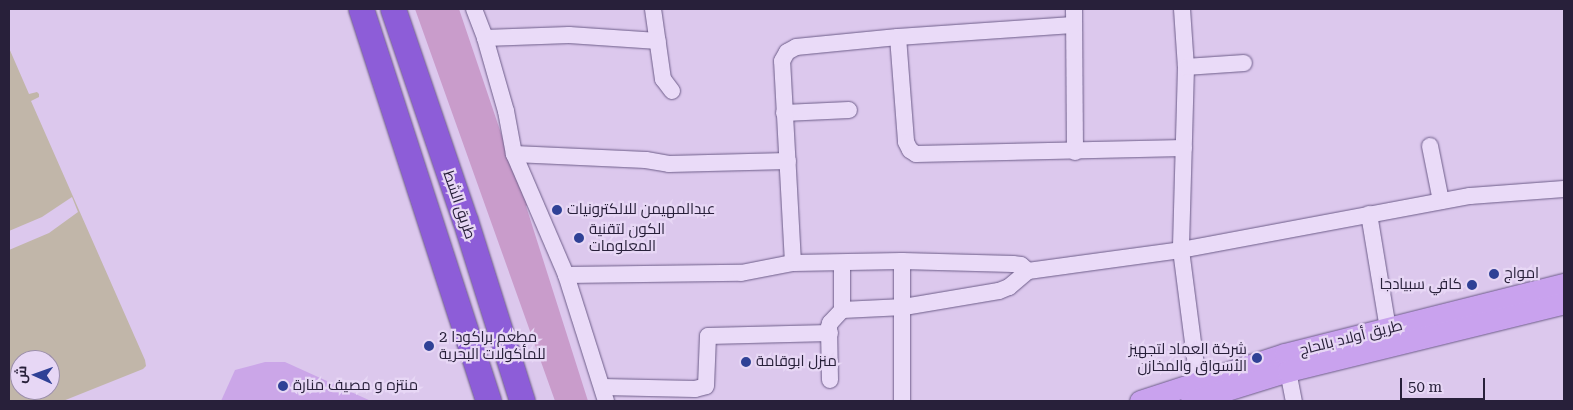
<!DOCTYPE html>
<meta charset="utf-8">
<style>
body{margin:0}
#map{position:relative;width:1573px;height:410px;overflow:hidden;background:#dcc8ed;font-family:"Roboto Serif",Cairo,serif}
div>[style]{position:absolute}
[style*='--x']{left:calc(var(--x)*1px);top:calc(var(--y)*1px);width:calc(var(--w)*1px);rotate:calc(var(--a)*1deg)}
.green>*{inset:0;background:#c99ccb}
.sand>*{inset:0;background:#cba6e8}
.water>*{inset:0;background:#c1b6a9}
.pier>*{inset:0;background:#dcc8ed}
.roads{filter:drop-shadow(0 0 1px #6d5d89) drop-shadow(0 0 1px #6d5d89)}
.minor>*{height:16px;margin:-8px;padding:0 8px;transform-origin:8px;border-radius:8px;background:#eadbf8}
.major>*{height:21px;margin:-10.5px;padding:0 10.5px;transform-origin:10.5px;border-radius:10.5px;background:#c9a2ee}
.highway>*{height:25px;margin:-12.5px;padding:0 12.5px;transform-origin:12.5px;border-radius:12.5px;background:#8d5dd8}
.dots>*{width:14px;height:14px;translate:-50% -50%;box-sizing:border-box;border:2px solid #e7d7f5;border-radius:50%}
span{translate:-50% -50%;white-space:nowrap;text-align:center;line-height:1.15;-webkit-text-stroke:4.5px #e7d7f5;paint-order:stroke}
.street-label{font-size:15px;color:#28203a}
.poi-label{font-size:15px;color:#28203a}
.left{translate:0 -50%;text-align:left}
.right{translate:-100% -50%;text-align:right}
.frame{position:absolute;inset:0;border:10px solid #28203a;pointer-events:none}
.north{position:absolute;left:10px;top:350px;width:50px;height:50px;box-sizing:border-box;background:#e7d7f5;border:1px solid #9b8eaa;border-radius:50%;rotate:272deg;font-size:14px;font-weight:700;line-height:20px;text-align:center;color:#28203a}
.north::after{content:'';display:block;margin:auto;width:18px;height:22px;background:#2f4196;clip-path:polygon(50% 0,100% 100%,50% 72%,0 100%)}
.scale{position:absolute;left:1400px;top:378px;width:85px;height:22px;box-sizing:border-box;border:2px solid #28203a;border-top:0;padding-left:6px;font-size:15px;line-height:18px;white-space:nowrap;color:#28203a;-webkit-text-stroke:4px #e7d7f5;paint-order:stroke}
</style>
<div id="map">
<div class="green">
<i style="clip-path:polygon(415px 9px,459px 9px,504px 142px,529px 205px,526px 206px,588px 401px,555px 401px)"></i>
</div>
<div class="sand">
<i style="clip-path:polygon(265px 362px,285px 362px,371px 401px,221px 401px,235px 370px)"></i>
</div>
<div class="water">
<i style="clip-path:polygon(evenodd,9px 48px,29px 94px,37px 92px,39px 94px,39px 97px,31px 101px,145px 360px,146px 366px,143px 369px,63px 401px,9px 401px,9px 48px,20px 360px,50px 360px,50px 390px,20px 390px,20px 360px)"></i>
</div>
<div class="pier">
<i style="clip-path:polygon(72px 197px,78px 212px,49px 233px,9px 250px,9px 231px,42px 217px)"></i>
</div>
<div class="roads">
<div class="minor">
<i style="--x:474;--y:9;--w:31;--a:69"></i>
<i style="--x:485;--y:38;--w:76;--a:74"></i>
<i style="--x:506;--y:111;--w:44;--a:79.5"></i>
<i style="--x:514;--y:154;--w:132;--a:66.7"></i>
<i style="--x:566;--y:275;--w:132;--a:72.4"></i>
<i style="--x:653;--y:9;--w:71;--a:81.9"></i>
<i style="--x:663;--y:79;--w:15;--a:53"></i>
<i style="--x:1074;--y:9;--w:143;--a:89.6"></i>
<i style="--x:1182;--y:9;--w:58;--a:86.1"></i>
<i style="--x:1186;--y:67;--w:183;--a:91.6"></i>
<i style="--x:1181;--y:250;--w:132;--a:82.6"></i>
<i style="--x:898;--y:37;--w:105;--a:85.6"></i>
<i style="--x:906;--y:142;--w:9;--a:63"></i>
<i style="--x:910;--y:150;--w:7;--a:34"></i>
<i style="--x:916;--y:154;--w:268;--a:-1.3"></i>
<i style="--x:485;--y:38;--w:84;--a:-2"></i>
<i style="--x:569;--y:35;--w:89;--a:3.9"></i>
<i style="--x:1186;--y:67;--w:58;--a:-3.9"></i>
<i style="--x:784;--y:113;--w:65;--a:-2.6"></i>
<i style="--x:1430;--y:146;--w:56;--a:78.7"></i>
<i style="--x:514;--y:154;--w:132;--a:2.6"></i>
<i style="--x:646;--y:160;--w:23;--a:10"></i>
<i style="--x:669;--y:164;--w:119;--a:-1.4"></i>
<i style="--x:1369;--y:214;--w:117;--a:80.6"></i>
<i style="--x:793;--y:263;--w:202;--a:-93.1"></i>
<i style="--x:782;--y:61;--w:10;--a:-61"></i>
<i style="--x:787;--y:52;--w:10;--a:-29"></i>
<i style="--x:796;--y:47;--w:102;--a:-5.6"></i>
<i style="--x:898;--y:37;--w:175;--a:-3.9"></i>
<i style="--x:566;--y:275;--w:175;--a:-0.7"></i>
<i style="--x:741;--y:273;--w:53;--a:-10.9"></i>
<i style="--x:793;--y:263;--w:109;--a:-1.1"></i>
<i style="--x:902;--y:261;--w:111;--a:1.5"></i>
<i style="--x:1013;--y:264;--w:8;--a:7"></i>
<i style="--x:1021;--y:265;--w:9;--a:41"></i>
<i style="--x:1028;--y:271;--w:154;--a:-7.8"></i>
<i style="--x:1181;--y:250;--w:294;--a:-10.6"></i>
<i style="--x:1470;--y:196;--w:94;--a:-4.3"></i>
<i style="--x:842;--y:310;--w:62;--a:-2.8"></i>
<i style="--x:904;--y:307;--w:96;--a:-9.6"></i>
<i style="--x:999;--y:291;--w:11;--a:-22"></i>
<i style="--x:1009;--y:287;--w:25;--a:-40"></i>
<i style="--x:1288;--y:371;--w:31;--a:79"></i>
<i style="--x:830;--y:380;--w:53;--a:-91.1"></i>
<i style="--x:829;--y:327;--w:4;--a:-76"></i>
<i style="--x:830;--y:323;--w:18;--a:-47"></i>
<i style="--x:842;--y:310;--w:46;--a:-90"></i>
<i style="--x:602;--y:387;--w:93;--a:1.2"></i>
<i style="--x:695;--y:389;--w:11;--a:-15"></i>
<i style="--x:706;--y:386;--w:50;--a:-87.7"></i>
<i style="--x:708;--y:336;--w:122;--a:-1.4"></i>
<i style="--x:902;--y:401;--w:140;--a:-90"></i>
</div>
<div class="major">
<i style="--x:1140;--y:401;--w:152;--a:-18"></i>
<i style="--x:1285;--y:354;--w:288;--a:-14.1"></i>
<i style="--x:1191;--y:401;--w:102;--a:-17.2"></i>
<i style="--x:1288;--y:371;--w:284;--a:-13.8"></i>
</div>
<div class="highway">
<i style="--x:361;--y:9;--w:412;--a:72"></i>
<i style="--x:393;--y:9;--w:223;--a:71.2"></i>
<i style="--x:465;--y:220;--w:190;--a:72.5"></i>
</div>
</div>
<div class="dots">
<i style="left:557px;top:210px;background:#2f4196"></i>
<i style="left:579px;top:238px;background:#2f4196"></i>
<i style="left:1494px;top:274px;background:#2f4196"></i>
<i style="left:1472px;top:285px;background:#2f4196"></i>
<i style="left:429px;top:346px;background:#2f4196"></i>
<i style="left:1257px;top:358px;background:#2f4196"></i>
<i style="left:746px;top:362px;background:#2f4196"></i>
<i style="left:283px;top:386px;background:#2f4196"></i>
</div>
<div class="street-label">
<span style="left:459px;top:205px;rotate:71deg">طريق الشط</span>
<span style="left:1351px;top:338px;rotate:-14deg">طريق أولاد بالحاج</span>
</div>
<div class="poi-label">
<span class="left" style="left:567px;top:210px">عبدالمهيمن للالكترونيات</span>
<span class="left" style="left:589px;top:238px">الكون لتقنية<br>المعلومات</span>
<span class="left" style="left:1504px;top:274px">امواج</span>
<span class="right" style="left:1462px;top:285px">كافي سبيادجا</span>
<span class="left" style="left:439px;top:346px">مطعم براكودا 2<br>للمأكولات البحرية</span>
<span class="right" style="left:1247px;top:358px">شركة العماد لتجهيز<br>الأسواق والمخازن</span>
<span class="left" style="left:756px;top:362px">منزل ابوقامة</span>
<span class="left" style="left:293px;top:386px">منتزه و مصيف منارة</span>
</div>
<div class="frame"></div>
<div class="north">ش</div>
<div class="scale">50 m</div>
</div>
